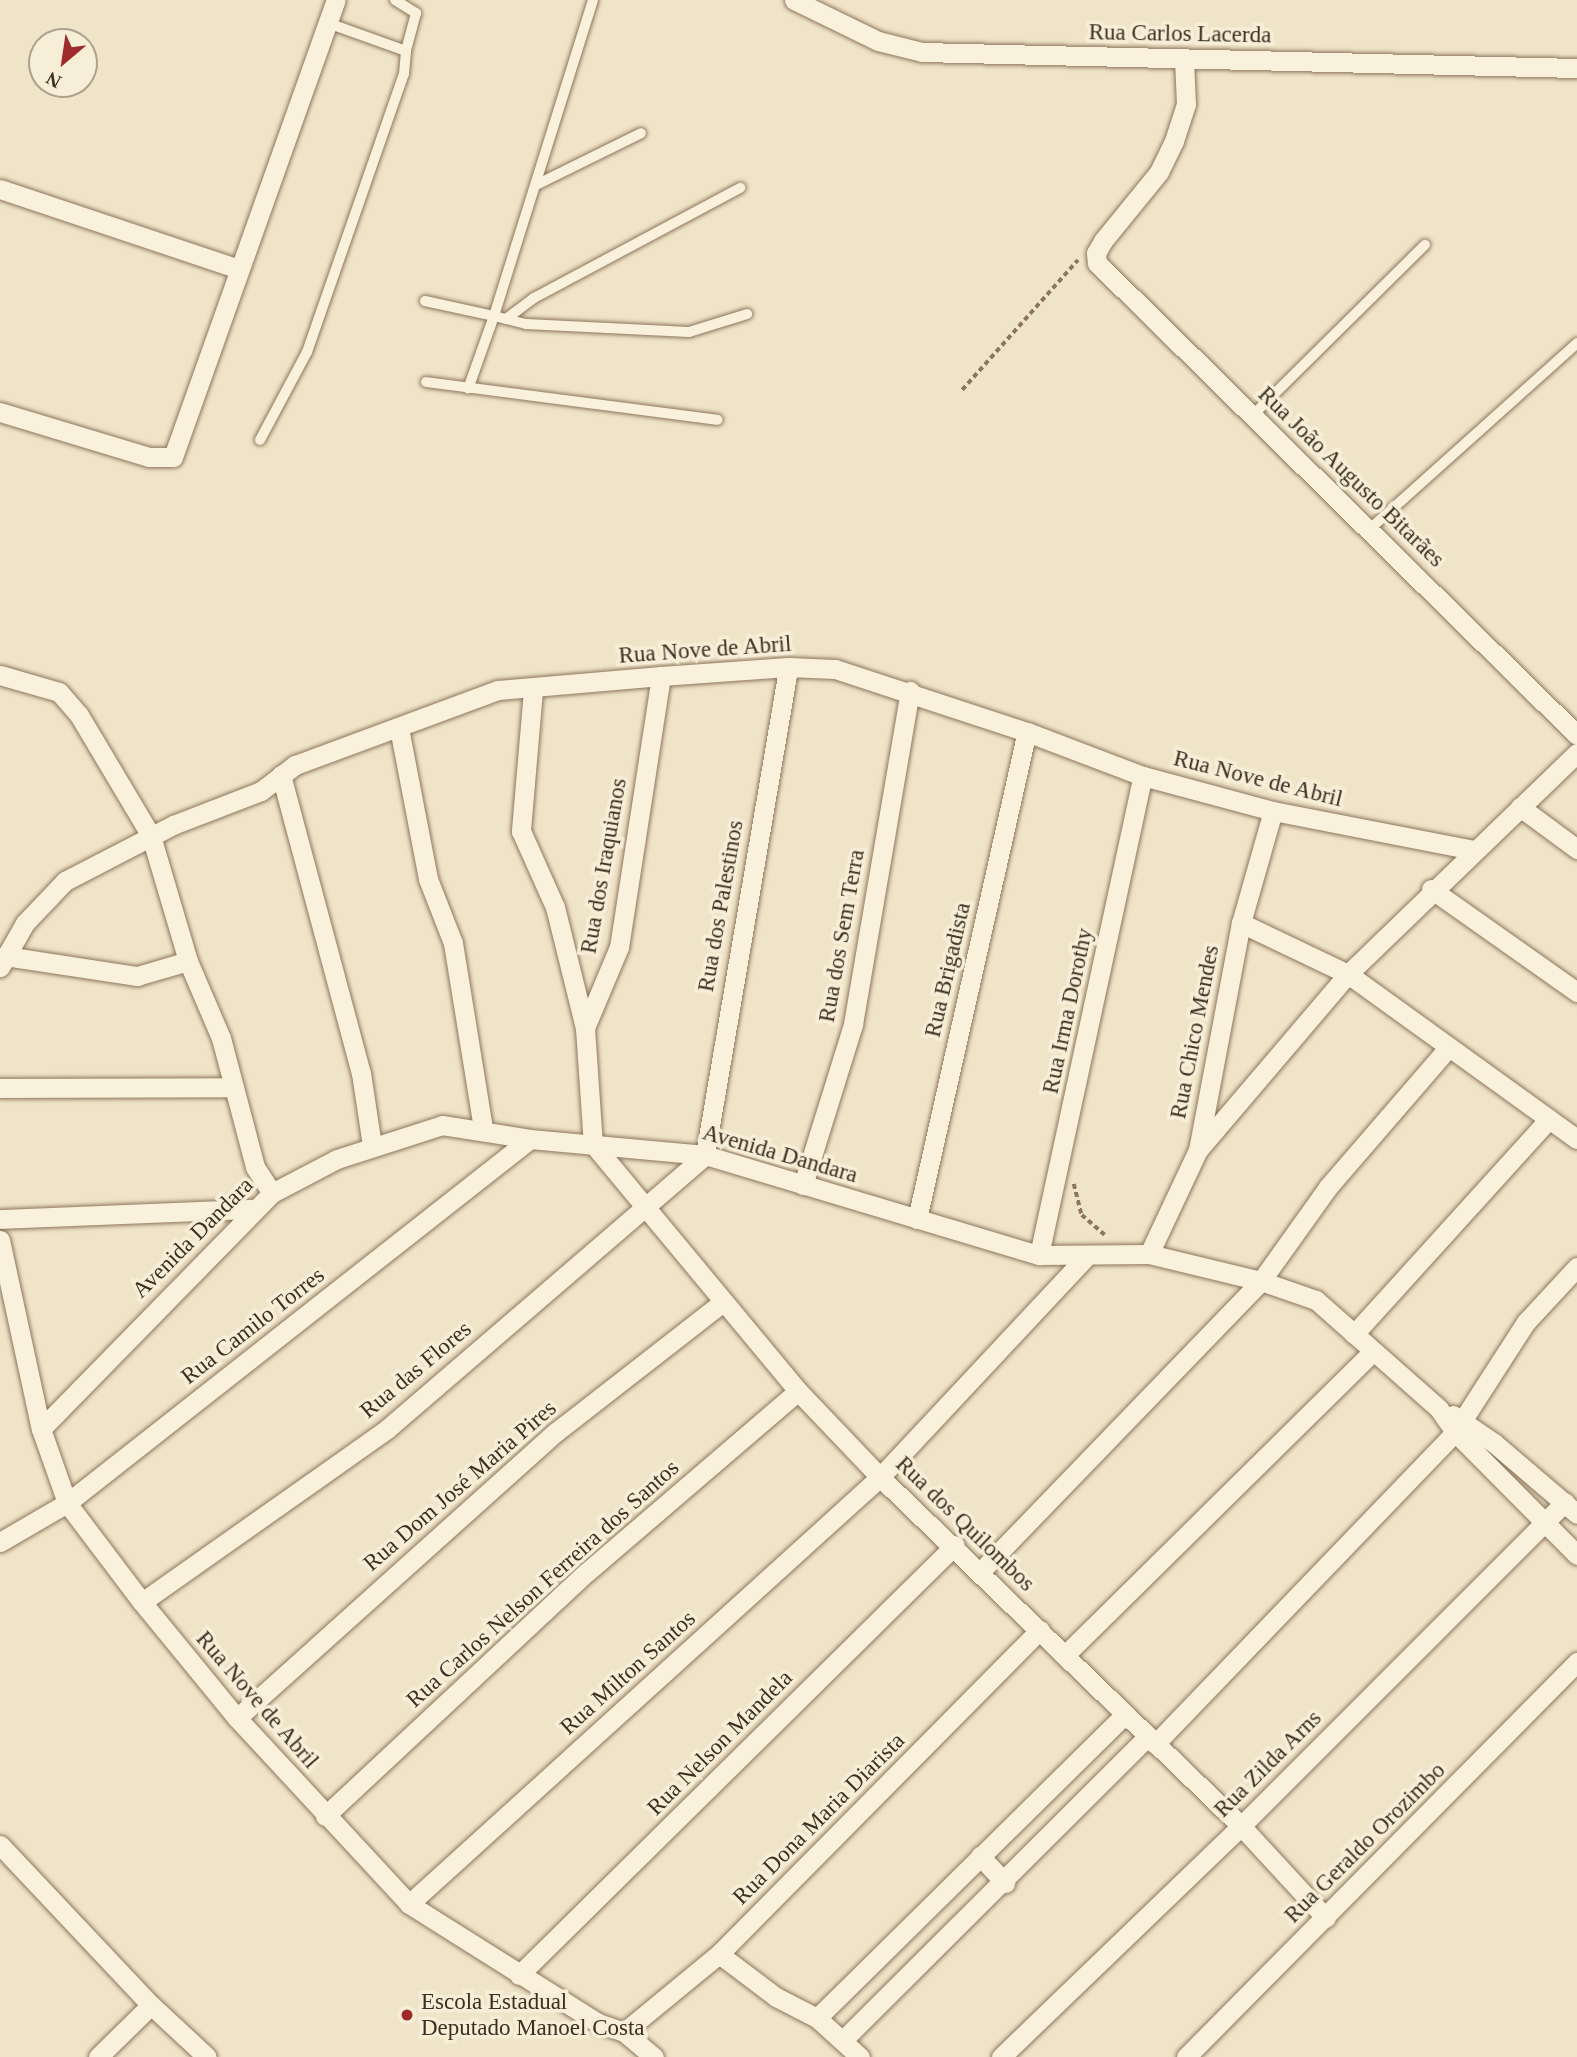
<!DOCTYPE html>
<meta charset="utf-8">
<style>
body{margin:0}
#map{position:relative;width:1577px;height:2057px;overflow:hidden;background:#f0e4c8;font-family:"Times New Roman",serif}
div>[style]{position:absolute}
[style*='--x']{left:calc(var(--x)*1px);top:calc(var(--y)*1px);width:calc(var(--w)*1px);rotate:calc(var(--a)*1deg)}
.path>*{height:3.5px;margin-top:-1.75px;transform-origin:0;background:repeating-linear-gradient(90deg,#8d765c 0 5px,transparent 0 8.5px)}
.roads{filter:drop-shadow(0 0 2px #8d765c) drop-shadow(0 0 2px #8d765c)}
.lane>*{height:10px;margin:-5px;padding:0 5px;transform-origin:5px;border-radius:5px;background:#faf1dc}
.street>*{height:19px;margin:-9.5px;padding:0 9.5px;transform-origin:9.5px;border-radius:9.5px;background:#faf1dc}
.dots>*{width:19px;height:19px;translate:-50% -50%;box-sizing:border-box;border:4px solid #f7eed8;border-radius:50%}
span{translate:-50% -50%;white-space:nowrap;text-align:center;line-height:1.15;-webkit-text-stroke:7px #f7eed8;paint-order:stroke}
.street-label{font-size:23px;color:#3d2e20}
.poi-label{font-size:23px;color:#3d2e20}
.left{translate:0 -50%;text-align:left}
.north{position:absolute;left:28px;top:28px;width:70px;height:70px;box-sizing:border-box;background:#f7eed8;border:2px solid #ada18e;border-radius:50%;rotate:209deg;font-size:19px;font-weight:700;line-height:28px;text-align:center;color:#3d2e20}
.north::after{content:'';display:block;margin:auto;width:24px;height:32px;background:#9e2a2b;clip-path:polygon(50% 0,100% 100%,50% 72%,0 100%)}
</style>
<div id="map">
<div class="path">
<i style="--x:962;--y:390;--w:174;--a:-48.3"></i>
<i style="--x:1074;--y:1184;--w:32;--a:76"></i>
<i style="--x:1082;--y:1215;--w:30;--a:41"></i>
</div>
<div class="roads">
<div class="lane">
<i style="--x:395;--y:0;--w:25;--a:32"></i>
<i style="--x:416;--y:13;--w:39;--a:105"></i>
<i style="--x:593;--y:0;--w:331;--a:107.4"></i>
<i style="--x:494;--y:316;--w:33;--a:14"></i>
<i style="--x:526;--y:324;--w:163;--a:2.8"></i>
<i style="--x:689;--y:332;--w:61;--a:-17.2"></i>
<i style="--x:536;--y:185;--w:117;--a:-26.3"></i>
<i style="--x:425;--y:301;--w:71;--a:12.3"></i>
<i style="--x:494;--y:316;--w:77;--a:109.6"></i>
<i style="--x:506;--y:319;--w:35;--a:-37"></i>
<i style="--x:534;--y:298;--w:234;--a:-28.1"></i>
<i style="--x:426;--y:382;--w:294;--a:7.4"></i>
<i style="--x:1253;--y:415;--w:242;--a:-44.7"></i>
<i style="--x:260;--y:440;--w:100;--a:-61.9"></i>
<i style="--x:307;--y:352;--w:294;--a:-70.8"></i>
<i style="--x:404;--y:74;--w:23;--a:-85"></i>
<i style="--x:406;--y:51;--w:83;--a:-160.3"></i>
<i style="--x:1371;--y:528;--w:277;--a:-41.9"></i>
</div>
<div class="street">
<i style="--x:794;--y:0;--w:93;--a:26"></i>
<i style="--x:878;--y:41;--w:45;--a:14"></i>
<i style="--x:922;--y:52;--w:655;--a:1.4"></i>
<i style="--x:1184;--y:59;--w:45;--a:87.5"></i>
<i style="--x:1186;--y:104;--w:39;--a:108"></i>
<i style="--x:1174;--y:141;--w:34;--a:116"></i>
<i style="--x:1159;--y:172;--w:89;--a:129.1"></i>
<i style="--x:1103;--y:241;--w:14;--a:120"></i>
<i style="--x:1096;--y:253;--w:10;--a:84"></i>
<i style="--x:1097;--y:263;--w:673;--a:44.52"></i>
<i style="--x:0;--y:189;--w:252;--a:18.5"></i>
<i style="--x:0;--y:412;--w:156;--a:16.8"></i>
<i style="--x:149;--y:457;--w:24;--a:0"></i>
<i style="--x:173;--y:457;--w:485;--a:-70.4"></i>
<i style="--x:0;--y:675;--w:61;--a:16.1"></i>
<i style="--x:59;--y:692;--w:30;--a:49"></i>
<i style="--x:79;--y:715;--w:141;--a:59.2"></i>
<i style="--x:151;--y:836;--w:130;--a:73.5"></i>
<i style="--x:188;--y:961;--w:84;--a:66.8"></i>
<i style="--x:221;--y:1038;--w:133;--a:75.2"></i>
<i style="--x:255;--y:1167;--w:31;--a:57"></i>
<i style="--x:661;--y:676;--w:274;--a:98.8"></i>
<i style="--x:619;--y:947;--w:88;--a:112.8"></i>
<i style="--x:585;--y:1028;--w:116;--a:86.1"></i>
<i style="--x:593;--y:1144;--w:321;--a:50.3"></i>
<i style="--x:798;--y:1391;--w:119;--a:46.4"></i>
<i style="--x:880;--y:1477;--w:502;--a:44.03"></i>
<i style="--x:1241;--y:1826;--w:125;--a:47.3"></i>
<i style="--x:533;--y:690;--w:142;--a:94.9"></i>
<i style="--x:521;--y:831;--w:83;--a:65.9"></i>
<i style="--x:555;--y:907;--w:125;--a:76.1"></i>
<i style="--x:399;--y:728;--w:154;--a:79.1"></i>
<i style="--x:428;--y:879;--w:69;--a:68.7"></i>
<i style="--x:453;--y:943;--w:188;--a:80.8"></i>
<i style="--x:281;--y:775;--w:309;--a:75"></i>
<i style="--x:361;--y:1073;--w:74;--a:81.4"></i>
<i style="--x:1520;--y:807;--w:71;--a:36.4"></i>
<i style="--x:1431;--y:889;--w:179;--a:35.2"></i>
<i style="--x:1241;--y:923;--w:119;--a:25.5"></i>
<i style="--x:1348;--y:974;--w:282;--a:35.8"></i>
<i style="--x:5;--y:956;--w:134;--a:8.6"></i>
<i style="--x:137;--y:976;--w:53;--a:-16.4"></i>
<i style="--x:0;--y:967;--w:51;--a:-60.4"></i>
<i style="--x:25;--y:923;--w:58;--a:-46.4"></i>
<i style="--x:65;--y:881;--w:122;--a:-27.4"></i>
<i style="--x:173;--y:825;--w:94;--a:-21.1"></i>
<i style="--x:261;--y:791;--w:43;--a:-37.4"></i>
<i style="--x:295;--y:765;--w:216;--a:-20.3"></i>
<i style="--x:498;--y:690;--w:164;--a:-4.9"></i>
<i style="--x:661;--y:676;--w:127;--a:-4.1"></i>
<i style="--x:788;--y:667;--w:47;--a:2.4"></i>
<i style="--x:835;--y:669;--w:202;--a:18.2"></i>
<i style="--x:1027;--y:732;--w:124;--a:20.8"></i>
<i style="--x:1143;--y:776;--w:135;--a:15.1"></i>
<i style="--x:1273;--y:811;--w:205;--a:11"></i>
<i style="--x:0;--y:1088;--w:234;--a:-0.2"></i>
<i style="--x:1198;--y:1150;--w:231;--a:-49.6"></i>
<i style="--x:1348;--y:974;--w:318;--a:-44"></i>
<i style="--x:803;--y:1185;--w:169;--a:-72.7"></i>
<i style="--x:853;--y:1024;--w:338;--a:-80.3"></i>
<i style="--x:0;--y:1219;--w:251;--a:-2.3"></i>
<i style="--x:917;--y:1219;--w:499;--a:-77.3"></i>
<i style="--x:0;--y:1240;--w:193;--a:77.8"></i>
<i style="--x:41;--y:1429;--w:78;--a:70.6"></i>
<i style="--x:67;--y:1503;--w:124;--a:52.9"></i>
<i style="--x:142;--y:1602;--w:150;--a:50.7"></i>
<i style="--x:237;--y:1718;--w:253;--a:47.2"></i>
<i style="--x:409;--y:1904;--w:223;--a:32.2"></i>
<i style="--x:598;--y:2023;--w:28;--a:19"></i>
<i style="--x:624;--y:2032;--w:39;--a:40"></i>
<i style="--x:1149;--y:1254;--w:115;--a:-64.8"></i>
<i style="--x:1198;--y:1150;--w:231;--a:-79.3"></i>
<i style="--x:1241;--y:923;--w:116;--a:-74.1"></i>
<i style="--x:1039;--y:1255;--w:490;--a:-77.8"></i>
<i style="--x:1354;--y:1334;--w:290;--a:-47.8"></i>
<i style="--x:1453;--y:1415;--w:50;--a:34.3"></i>
<i style="--x:1494;--y:1443;--w:109;--a:40.5"></i>
<i style="--x:41;--y:1429;--w:330;--a:-45.6"></i>
<i style="--x:272;--y:1193;--w:73;--a:-27.6"></i>
<i style="--x:337;--y:1159;--w:110;--a:-17.9"></i>
<i style="--x:442;--y:1125;--w:89;--a:9"></i>
<i style="--x:530;--y:1139;--w:176;--a:5.2"></i>
<i style="--x:705;--y:1155;--w:349;--a:16.7"></i>
<i style="--x:1039;--y:1255;--w:110;--a:-0.5"></i>
<i style="--x:1149;--y:1254;--w:115;--a:13.6"></i>
<i style="--x:1261;--y:1281;--w:58;--a:19.1"></i>
<i style="--x:1316;--y:1300;--w:164;--a:41.5"></i>
<i style="--x:1439;--y:1409;--w:28;--a:55"></i>
<i style="--x:1455;--y:1432;--w:173;--a:45.2"></i>
<i style="--x:0;--y:1542;--w:78;--a:-30.2"></i>
<i style="--x:67;--y:1503;--w:589;--a:-38.17"></i>
<i style="--x:981;--y:1571;--w:403;--a:-46"></i>
<i style="--x:1261;--y:1281;--w:115;--a:-54.5"></i>
<i style="--x:1328;--y:1187;--w:184;--a:-49.2"></i>
<i style="--x:142;--y:1602;--w:300;--a:-35.2"></i>
<i style="--x:387;--y:1429;--w:420;--a:-40.7"></i>
<i style="--x:705;--y:1155;--w:495;--a:-80.3"></i>
<i style="--x:1065;--y:1655;--w:431;--a:-44.6"></i>
<i style="--x:237;--y:1718;--w:428;--a:-41.9"></i>
<i style="--x:556;--y:1432;--w:212;--a:-37.9"></i>
<i style="--x:1155;--y:1744;--w:433;--a:-46.1"></i>
<i style="--x:1455;--y:1432;--w:131;--a:-57.2"></i>
<i style="--x:1526;--y:1322;--w:75;--a:-47.2"></i>
<i style="--x:325;--y:1816;--w:358;--a:-43"></i>
<i style="--x:587;--y:1572;--w:278;--a:-40.6"></i>
<i style="--x:0;--y:1845;--w:220;--a:46.7"></i>
<i style="--x:151;--y:2005;--w:76;--a:42.9"></i>
<i style="--x:980;--y:1856;--w:37;--a:47"></i>
<i style="--x:409;--y:1904;--w:636;--a:-42.19"></i>
<i style="--x:880;--y:1477;--w:301;--a:-46.9"></i>
<i style="--x:719;--y:1954;--w:71;--a:37"></i>
<i style="--x:776;--y:1997;--w:46;--a:27.1"></i>
<i style="--x:817;--y:2018;--w:58;--a:42.2"></i>
<i style="--x:519;--y:1975;--w:612;--a:-44.6"></i>
<i style="--x:817;--y:2018;--w:433;--a:-44.6"></i>
<i style="--x:624;--y:2032;--w:123;--a:-39.4"></i>
<i style="--x:719;--y:1954;--w:456;--a:-45.3"></i>
<i style="--x:843;--y:2040;--w:429;--a:-44.9"></i>
<i style="--x:98;--y:2057;--w:74;--a:-44.5"></i>
<i style="--x:1001;--y:2057;--w:333;--a:-43.9"></i>
<i style="--x:1241;--y:1826;--w:458;--a:-45"></i>
<i style="--x:1186;--y:2057;--w:556;--a:-45.29"></i>
</div>
</div>
<div class="dots">
<i style="left:407px;top:2015px;background:#9e2a2b"></i>
</div>
<div class="street-label">
<span style="left:1180px;top:34px;rotate:1deg">Rua Carlos Lacerda</span>
<span style="left:1351px;top:477px;rotate:44deg">Rua João Augusto Bitarães</span>
<span style="left:705px;top:650px;rotate:-4deg">Rua Nove de Abril</span>
<span style="left:1258px;top:779px;rotate:14deg">Rua Nove de Abril</span>
<span style="left:604px;top:866px;rotate:-80deg">Rua dos Iraquianos</span>
<span style="left:721px;top:906px;rotate:-80deg">Rua dos Palestinos</span>
<span style="left:842px;top:936px;rotate:-80deg">Rua dos Sem Terra</span>
<span style="left:948px;top:970px;rotate:-77deg">Rua Brigadista</span>
<span style="left:1068px;top:1011px;rotate:-78deg">Rua Irma Dorothy</span>
<span style="left:1195px;top:1032px;rotate:-79deg">Rua Chico Mendes</span>
<span style="left:780px;top:1154px;rotate:16deg">Avenida Dandara</span>
<span style="left:193px;top:1238px;rotate:-45deg">Avenida Dandara</span>
<span style="left:253px;top:1326px;rotate:-38deg">Rua Camilo Torres</span>
<span style="left:416px;top:1370px;rotate:-40deg">Rua das Flores</span>
<span style="left:460px;top:1486px;rotate:-41deg">Rua Dom José Maria Pires</span>
<span style="left:965px;top:1524px;rotate:44deg">Rua dos Quilombos</span>
<span style="left:543px;top:1584px;rotate:-42deg">Rua Carlos Nelson Ferreira dos Santos</span>
<span style="left:628px;top:1673px;rotate:-42deg">Rua Milton Santos</span>
<span style="left:257px;top:1700px;rotate:49deg">Rua Nove de Abril</span>
<span style="left:720px;top:1743px;rotate:-45deg">Rua Nelson Mandela</span>
<span style="left:1268px;top:1764px;rotate:-45deg">Rua Zilda Arns</span>
<span style="left:819px;top:1819px;rotate:-45deg">Rua Dona Maria Diarista</span>
<span style="left:1365px;top:1843px;rotate:-45deg">Rua Geraldo Orozimbo</span>
</div>
<div class="poi-label">
<span class="left" style="left:421px;top:2015px">Escola Estadual<br>Deputado Manoel Costa</span>
</div>
<div class="north">N</div>
</div>
